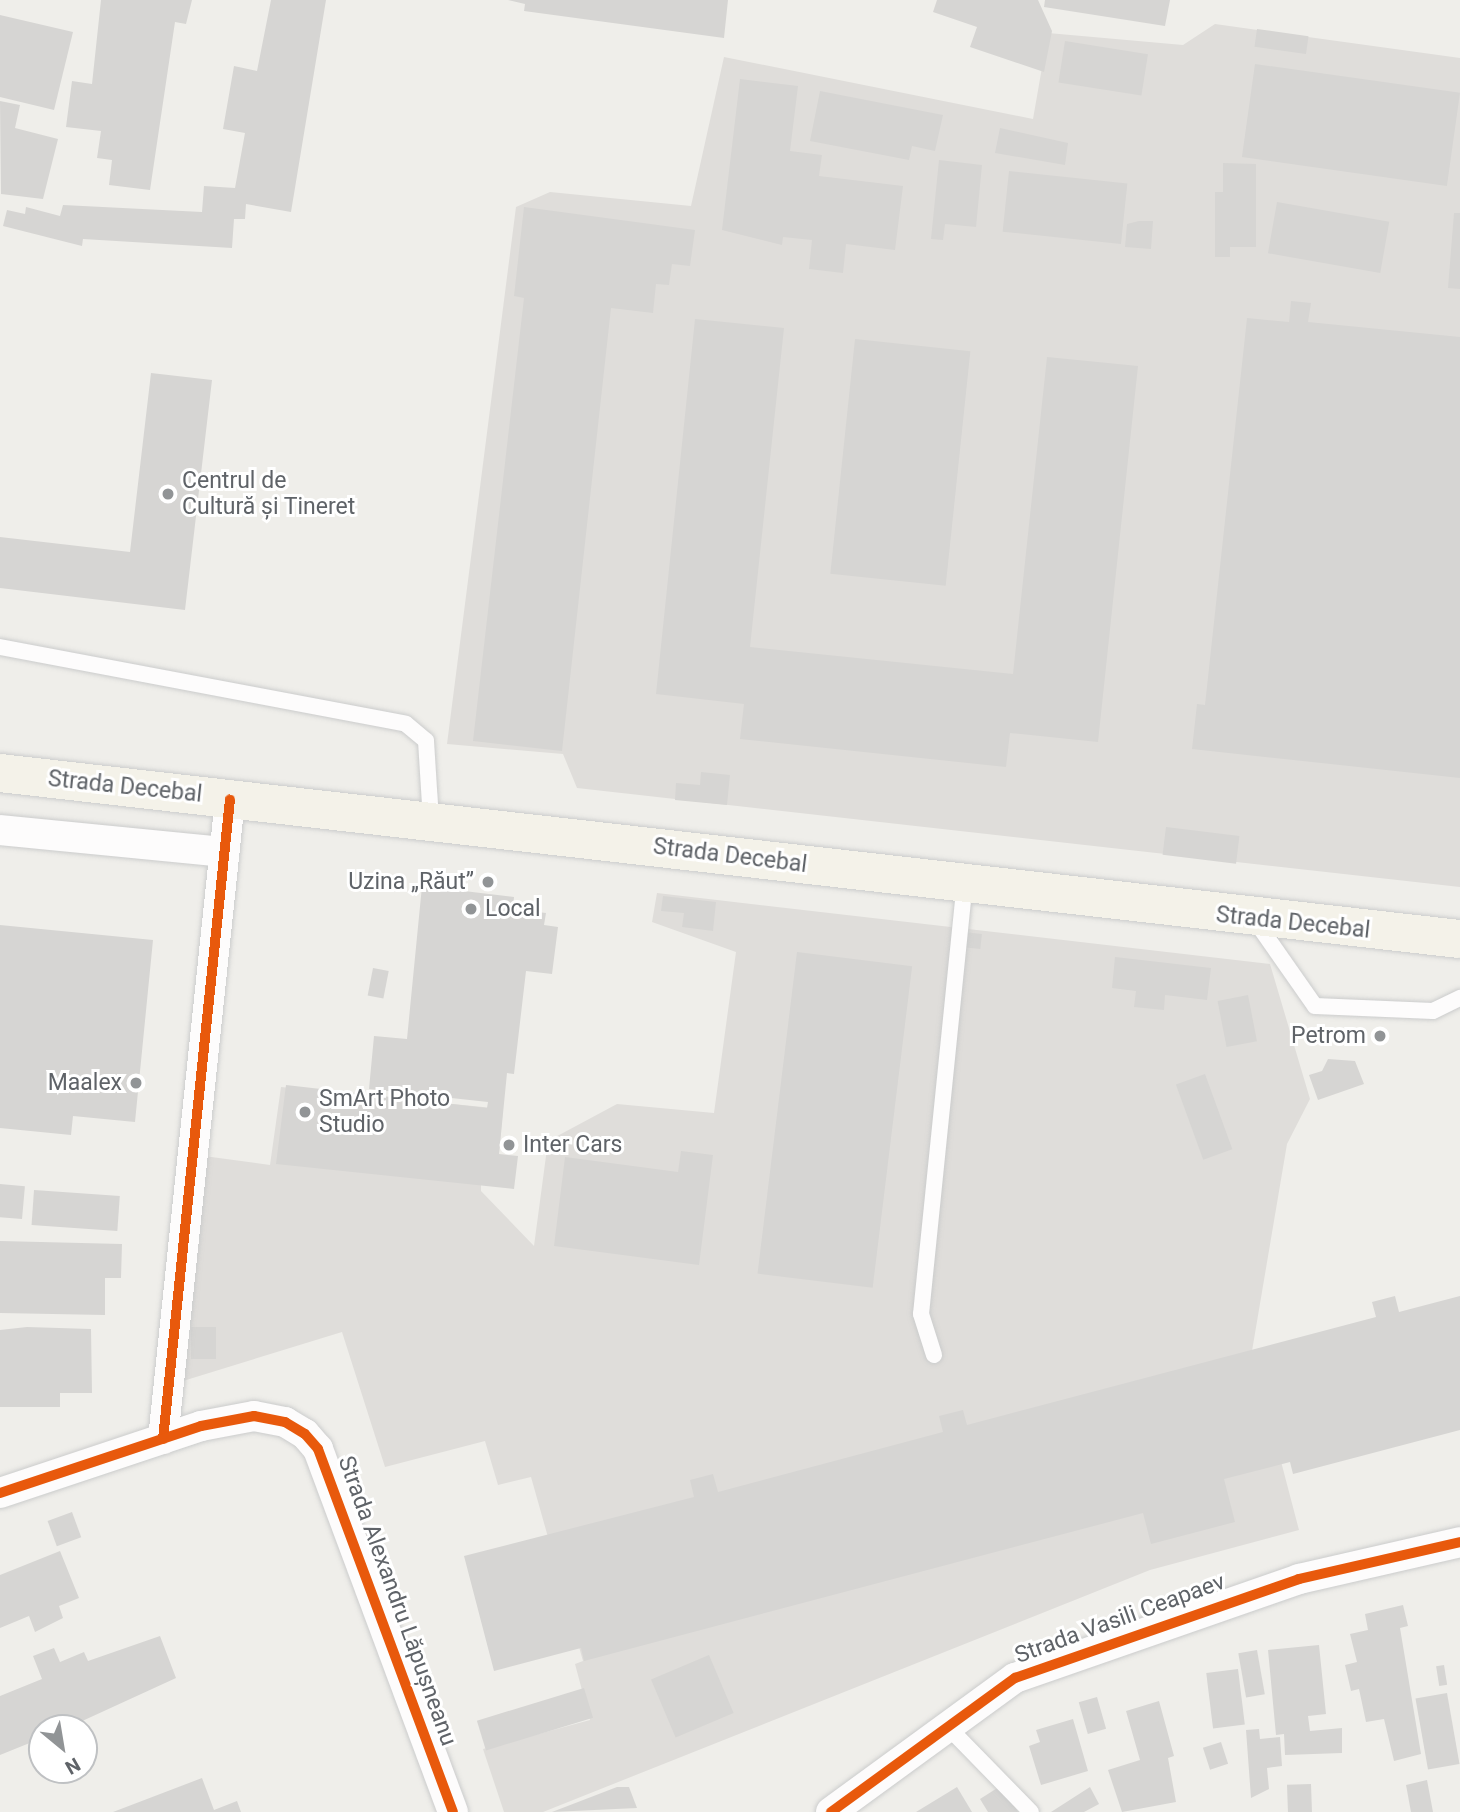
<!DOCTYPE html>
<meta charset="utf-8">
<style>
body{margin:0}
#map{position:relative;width:1460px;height:1812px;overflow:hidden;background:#efeeea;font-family:Roboto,sans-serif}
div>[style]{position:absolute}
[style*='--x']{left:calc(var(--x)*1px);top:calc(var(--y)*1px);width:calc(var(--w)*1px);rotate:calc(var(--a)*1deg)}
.industrial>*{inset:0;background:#dfddda}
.building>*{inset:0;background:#d6d5d3;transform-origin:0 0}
.roads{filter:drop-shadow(0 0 2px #cbcccc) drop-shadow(0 0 2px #cbcccc)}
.service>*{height:16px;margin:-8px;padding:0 8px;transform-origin:8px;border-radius:8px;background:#fdfcfc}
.minor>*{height:30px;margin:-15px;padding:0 15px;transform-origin:15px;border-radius:15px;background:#fdfcfc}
.primary>*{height:38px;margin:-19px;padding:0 19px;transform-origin:19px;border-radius:19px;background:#f4f2e9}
.cycleway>*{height:10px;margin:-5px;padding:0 5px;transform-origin:5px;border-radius:5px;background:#e8590c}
.dots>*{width:19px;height:19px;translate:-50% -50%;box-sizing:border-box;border:4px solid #fff;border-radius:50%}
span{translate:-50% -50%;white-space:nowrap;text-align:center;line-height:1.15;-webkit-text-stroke:6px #fff;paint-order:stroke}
.poi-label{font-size:23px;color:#5f6368}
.left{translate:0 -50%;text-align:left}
.right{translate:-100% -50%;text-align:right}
.street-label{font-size:23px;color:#5f6368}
.north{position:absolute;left:28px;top:1714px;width:70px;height:70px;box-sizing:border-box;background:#fff;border:2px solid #bfc1c3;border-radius:50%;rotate:150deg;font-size:19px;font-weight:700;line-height:28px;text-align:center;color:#5f6368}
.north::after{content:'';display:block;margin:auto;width:24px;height:32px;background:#919496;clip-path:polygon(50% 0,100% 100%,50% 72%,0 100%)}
</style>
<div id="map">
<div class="industrial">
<i style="clip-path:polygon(1215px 24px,1460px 58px,1460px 887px,577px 788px,563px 754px,447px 744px,516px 207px,550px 192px,691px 206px,724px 57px,1033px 119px,1048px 33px,1183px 45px)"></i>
<i style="clip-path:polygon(657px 893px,1270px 964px,1310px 1099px,1287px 1144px,1252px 1351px,1299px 1530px,1150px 1570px,543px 1812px,504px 1812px,483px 1749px,590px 1720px,575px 1664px,583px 1661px,531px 1477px,498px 1485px,485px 1441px,385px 1467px,342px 1332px,183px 1381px,204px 1156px,270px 1165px,281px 1087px,503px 1109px,496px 1185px,481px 1184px,481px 1191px,534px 1246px,548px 1141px,617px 1104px,714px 1113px,736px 952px,652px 922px)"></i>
</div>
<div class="building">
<i style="clip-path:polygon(101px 0,192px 0,186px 24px,175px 22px,150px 190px,109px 185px,112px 160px,97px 158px,101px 131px,66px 127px,72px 81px,92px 84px)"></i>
<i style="clip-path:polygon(271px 0,326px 0,291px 212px,246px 204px,245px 219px,234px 219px,232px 248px,83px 239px,82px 246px,3px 226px,7px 210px,25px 214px,26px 207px,60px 216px,63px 205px,202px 212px,204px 186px,235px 188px,245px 133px,223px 129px,234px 66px,257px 71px)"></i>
<i style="clip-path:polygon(508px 0,728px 0,724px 38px,524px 11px,525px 4px)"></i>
<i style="clip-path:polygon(937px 0,1038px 0,1052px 31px,1044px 72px,970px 47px,977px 27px,933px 12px)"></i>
<i style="clip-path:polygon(1045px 0,1170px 0,1165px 26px,1044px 7px)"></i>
<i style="clip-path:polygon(0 15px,73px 32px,54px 110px,0 97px)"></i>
<i style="left:1257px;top:29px;width:52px;height:18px;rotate:8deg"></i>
<i style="left:1065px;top:41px;width:84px;height:42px;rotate:9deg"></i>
<i style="left:1255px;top:64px;width:207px;height:94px;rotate:8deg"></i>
<i style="clip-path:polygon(740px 79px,798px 86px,790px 151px,822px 155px,819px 176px,903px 186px,895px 250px,846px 244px,843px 273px,809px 269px,812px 240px,783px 237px,782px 245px,722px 230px)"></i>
<i style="clip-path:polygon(820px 91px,943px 115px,935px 151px,912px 146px,909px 160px,810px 141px)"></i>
<i style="clip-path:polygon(0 101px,20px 105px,15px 128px,58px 139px,43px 199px,1px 194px)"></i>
<i style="clip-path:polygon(1000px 128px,1068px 143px,1065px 165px,995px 153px)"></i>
<i style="clip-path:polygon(939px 160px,982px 165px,976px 227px,945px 224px,943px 240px,931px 239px)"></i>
<i style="clip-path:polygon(1223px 163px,1256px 164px,1256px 247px,1230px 247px,1230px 257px,1215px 257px,1215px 192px,1223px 192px)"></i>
<i style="left:1009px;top:171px;width:119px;height:61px;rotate:6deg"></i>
<i style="left:1277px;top:202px;width:114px;height:52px;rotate:10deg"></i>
<i style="clip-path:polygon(524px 207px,695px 230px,690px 266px,672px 264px,669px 285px,656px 284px,653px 313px,611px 308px,562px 751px,473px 741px,524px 298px,514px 296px)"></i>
<i style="clip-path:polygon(1454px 213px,1460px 213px,1460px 289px,1448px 288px)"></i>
<i style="clip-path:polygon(1139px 221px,1153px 221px,1151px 249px,1125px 247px,1127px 224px)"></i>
<i style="clip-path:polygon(1291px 301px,1311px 303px,1308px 322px,1460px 337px,1460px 778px,1192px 749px,1197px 704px,1205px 705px,1247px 318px,1289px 322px)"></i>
<i style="clip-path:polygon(695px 319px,784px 328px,750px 647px,1013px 674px,1047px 357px,1138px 366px,1098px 742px,1010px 733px,1006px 767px,740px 739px,744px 704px,656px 694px)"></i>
<i style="left:855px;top:339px;width:116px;height:236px;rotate:6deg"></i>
<i style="clip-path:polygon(151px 373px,212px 380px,185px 610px,0 588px,0 537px,130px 552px)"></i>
<i style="clip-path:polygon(701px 772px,730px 775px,727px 805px,675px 800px,676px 783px,700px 785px)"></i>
<i style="left:1166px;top:827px;width:74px;height:28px;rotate:7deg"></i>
<i style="clip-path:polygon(422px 886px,514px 897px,513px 909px,546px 913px,544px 925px,558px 927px,552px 974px,526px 971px,514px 1074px,507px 1073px,499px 1154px,518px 1156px,514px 1189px,276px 1164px,286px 1085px,487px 1108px,488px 1102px,369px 1089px,374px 1036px,407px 1039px)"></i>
<i style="clip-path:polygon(663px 896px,716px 902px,713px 931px,682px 927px,684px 913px,661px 911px)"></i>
<i style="clip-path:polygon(0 925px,153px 940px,135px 1122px,73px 1116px,71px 1135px,0 1128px)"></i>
<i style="left:963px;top:932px;width:19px;height:15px;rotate:6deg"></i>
<i style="left:797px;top:952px;width:116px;height:324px;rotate:7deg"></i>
<i style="clip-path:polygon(1115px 957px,1211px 968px,1207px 1000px,1165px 995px,1164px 1010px,1134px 1007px,1136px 991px,1112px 988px)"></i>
<i style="left:373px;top:968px;width:16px;height:28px;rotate:11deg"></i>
<i style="left:1248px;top:995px;width:47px;height:31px;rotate:79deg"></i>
<i style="clip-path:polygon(1328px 1059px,1355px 1061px,1364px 1084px,1318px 1100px,1309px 1075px,1322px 1071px)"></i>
<i style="left:1205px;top:1074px;width:80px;height:31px;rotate:70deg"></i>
<i style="clip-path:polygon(681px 1151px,713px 1155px,699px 1265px,554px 1246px,565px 1157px,678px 1172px)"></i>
<i style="left:0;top:1184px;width:25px;height:33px;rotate:5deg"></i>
<i style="left:34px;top:1190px;width:86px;height:35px;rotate:4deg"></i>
<i style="clip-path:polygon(0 1241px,122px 1244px,121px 1278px,105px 1278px,105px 1315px,0 1313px)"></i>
<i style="clip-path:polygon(1395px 1296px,1399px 1312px,1460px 1296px,1460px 1430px,1293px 1474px,1290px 1462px,1224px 1479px,1235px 1522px,1151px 1544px,1143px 1513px,584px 1661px,581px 1648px,494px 1671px,464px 1556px,694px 1497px,690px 1480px,713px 1474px,718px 1492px,943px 1432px,939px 1416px,963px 1410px,967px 1425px,1376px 1317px,1372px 1302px)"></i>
<i style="clip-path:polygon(27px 1327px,91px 1329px,92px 1393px,60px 1393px,60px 1407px,0 1407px,0 1330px)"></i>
<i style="left:191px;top:1327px;width:25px;height:32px"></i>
<i style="left:72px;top:1512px;width:27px;height:26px;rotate:70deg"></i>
<i style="clip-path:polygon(60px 1551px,79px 1598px,59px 1606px,63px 1618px,35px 1632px,29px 1616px,0 1628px,0 1575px)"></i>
<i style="clip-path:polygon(1403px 1605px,1408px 1626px,1400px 1628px,1421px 1754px,1394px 1761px,1384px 1719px,1366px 1722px,1359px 1689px,1351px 1691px,1345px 1665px,1357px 1662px,1350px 1634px,1368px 1630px,1365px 1614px)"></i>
<i style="clip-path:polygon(160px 1636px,176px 1678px,67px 1728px,42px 1728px,42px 1738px,0 1755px,0 1696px,42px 1679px,33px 1656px,54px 1648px,60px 1662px,84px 1652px,88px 1661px)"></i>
<i style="clip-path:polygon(1319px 1645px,1326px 1714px,1308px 1716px,1310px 1731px,1342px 1728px,1342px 1753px,1285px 1755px,1284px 1734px,1276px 1735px,1268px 1650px)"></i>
<i style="left:1257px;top:1650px;width:45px;height:19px;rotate:80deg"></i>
<i style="left:709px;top:1655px;width:63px;height:63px;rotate:67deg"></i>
<i style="left:1444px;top:1665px;width:20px;height:8px;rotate:81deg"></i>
<i style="left:1238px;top:1669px;width:56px;height:32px;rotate:83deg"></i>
<i style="left:584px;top:1688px;width:31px;height:112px;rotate:73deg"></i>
<i style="left:1447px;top:1693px;width:72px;height:32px;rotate:80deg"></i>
<i style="left:1097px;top:1697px;width:33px;height:19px;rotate:74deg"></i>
<i style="clip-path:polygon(1159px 1701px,1174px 1756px,1168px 1758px,1176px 1802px,1122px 1812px,1108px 1770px,1140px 1760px,1126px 1711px)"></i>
<i style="clip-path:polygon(1073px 1719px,1088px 1771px,1041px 1785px,1029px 1746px,1040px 1742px,1036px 1730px)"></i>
<i style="clip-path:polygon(1259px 1729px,1260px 1739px,1280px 1737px,1282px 1766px,1267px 1768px,1269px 1789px,1251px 1798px,1246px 1730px)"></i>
<i style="left:1221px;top:1742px;width:23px;height:19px;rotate:72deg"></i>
<i style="clip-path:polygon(202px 1778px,214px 1810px,237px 1801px,241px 1812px,113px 1812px)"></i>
<i style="clip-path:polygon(1427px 1780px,1433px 1812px,1411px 1812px,1406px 1785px)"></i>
<i style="left:1311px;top:1784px;width:28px;height:24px;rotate:88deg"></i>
<i style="clip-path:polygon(1002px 1785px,1018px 1812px,988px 1812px,980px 1799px)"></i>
<i style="clip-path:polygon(617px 1787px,629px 1787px,637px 1808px,552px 1812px)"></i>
<i style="clip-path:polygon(957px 1787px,972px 1812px,916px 1812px)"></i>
<i style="clip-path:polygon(1090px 1787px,1099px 1804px,1084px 1812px,1051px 1812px)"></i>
</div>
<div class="roads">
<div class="service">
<i style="--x:0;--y:647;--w:413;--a:10.7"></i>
<i style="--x:406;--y:724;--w:26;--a:40"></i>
<i style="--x:426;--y:741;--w:80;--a:86.4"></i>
<i style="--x:1254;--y:919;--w:106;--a:55"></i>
<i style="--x:1315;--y:1006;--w:118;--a:2.4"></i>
<i style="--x:1433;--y:1011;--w:30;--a:-26"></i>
<i style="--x:934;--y:1355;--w:43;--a:-107.6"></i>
<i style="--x:921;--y:1314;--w:432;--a:-84.2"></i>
<i style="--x:945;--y:1724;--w:123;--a:45.7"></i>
</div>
<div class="minor">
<i style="--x:0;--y:830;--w:224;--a:5.6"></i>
<i style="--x:163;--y:1439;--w:643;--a:-84.02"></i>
<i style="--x:0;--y:1493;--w:212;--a:-18.4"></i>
<i style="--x:201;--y:1426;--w:54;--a:-10.7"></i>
<i style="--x:254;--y:1416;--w:32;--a:11"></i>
<i style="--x:285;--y:1422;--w:23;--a:31"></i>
<i style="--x:305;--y:1434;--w:20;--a:49"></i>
<i style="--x:318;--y:1449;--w:387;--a:69.6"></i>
<i style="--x:831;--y:1812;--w:228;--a:-36.1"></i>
<i style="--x:1015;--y:1678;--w:301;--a:-19.2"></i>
<i style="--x:1299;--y:1579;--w:165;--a:-12.9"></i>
</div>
<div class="primary">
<i style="--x:0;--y:773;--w:1469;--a:6.49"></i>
</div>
</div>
<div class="cycleway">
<i style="--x:163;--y:1439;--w:643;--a:-84.02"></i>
<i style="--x:0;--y:1493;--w:212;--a:-18.4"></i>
<i style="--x:201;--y:1426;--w:54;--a:-10.7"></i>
<i style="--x:254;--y:1416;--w:32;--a:11"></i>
<i style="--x:285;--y:1422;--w:23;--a:31"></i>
<i style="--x:305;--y:1434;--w:20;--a:49"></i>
<i style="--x:318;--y:1449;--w:387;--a:69.6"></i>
<i style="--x:831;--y:1812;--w:228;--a:-36.1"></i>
<i style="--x:1015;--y:1678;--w:301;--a:-19.2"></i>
<i style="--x:1299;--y:1579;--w:165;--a:-12.9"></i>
</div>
<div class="dots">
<i style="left:168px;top:494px;background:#919496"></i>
<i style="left:488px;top:882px;background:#919496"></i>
<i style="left:471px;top:909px;background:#919496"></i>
<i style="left:1380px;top:1036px;background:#919496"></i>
<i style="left:136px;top:1083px;background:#919496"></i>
<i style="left:305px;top:1112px;background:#919496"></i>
<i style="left:509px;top:1145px;background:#919496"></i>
</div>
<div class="poi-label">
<span class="left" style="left:182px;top:494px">Centrul de<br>Cultură și Tineret</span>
<span class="right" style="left:474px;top:882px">Uzina „Răut”</span>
<span class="left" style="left:485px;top:909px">Local</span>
<span class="right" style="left:1366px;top:1036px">Petrom</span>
<span class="right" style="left:122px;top:1083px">Maalex</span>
<span class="left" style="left:319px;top:1112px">SmArt Photo<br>Studio</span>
<span class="left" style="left:523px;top:1145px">Inter Cars</span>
</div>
<div class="street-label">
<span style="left:125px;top:787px;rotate:6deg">Strada Decebal</span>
<span style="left:730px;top:856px;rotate:7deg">Strada Decebal</span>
<span style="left:1293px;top:923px;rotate:6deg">Strada Decebal</span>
<span style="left:397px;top:1601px;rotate:70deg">Strada Alexandru Lăpușneanu</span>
<span style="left:1120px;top:1619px;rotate:-20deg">Strada Vasili Ceapaev</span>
</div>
<div class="north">N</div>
</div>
